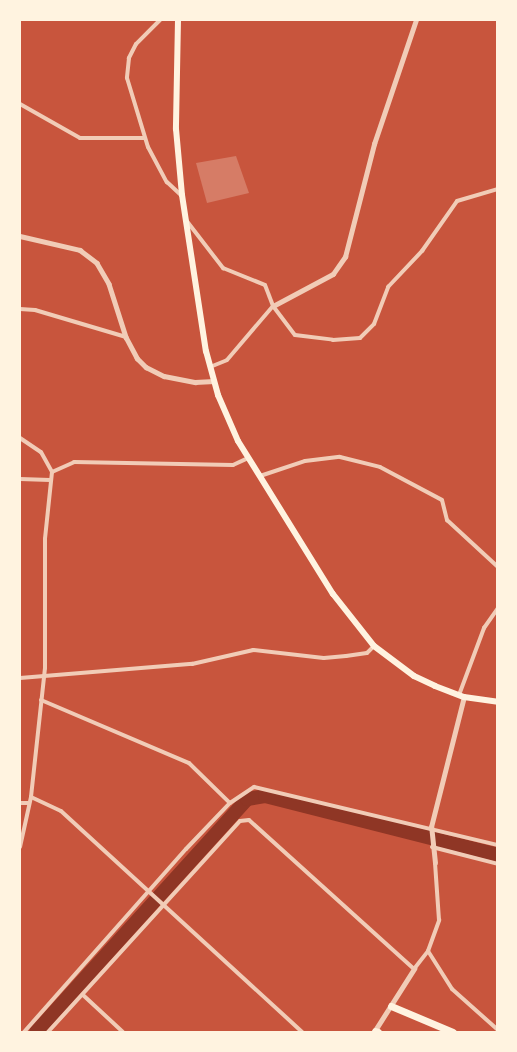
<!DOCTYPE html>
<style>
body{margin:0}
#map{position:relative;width:517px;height:1052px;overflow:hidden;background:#c8553d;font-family:Georgia,serif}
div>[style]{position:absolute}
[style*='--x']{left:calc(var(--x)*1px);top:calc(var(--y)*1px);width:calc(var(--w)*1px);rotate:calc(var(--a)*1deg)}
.river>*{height:14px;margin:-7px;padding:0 7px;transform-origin:7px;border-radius:7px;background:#8f3625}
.building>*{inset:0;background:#d67c66}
.minor>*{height:4px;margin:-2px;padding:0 2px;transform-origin:2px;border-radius:2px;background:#f1ccb7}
.tertiary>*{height:4.5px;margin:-2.25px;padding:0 2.25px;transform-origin:2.25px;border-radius:2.25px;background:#f1ccb7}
.primary>*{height:6px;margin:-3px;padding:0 3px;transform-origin:3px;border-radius:3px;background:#fff3e0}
.motorway>*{height:7px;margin:-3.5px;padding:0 3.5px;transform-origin:3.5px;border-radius:3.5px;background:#fff3e0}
span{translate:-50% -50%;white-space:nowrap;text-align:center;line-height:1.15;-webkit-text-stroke:4.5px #fff3e0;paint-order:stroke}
.frame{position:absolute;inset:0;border:21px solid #fff3e0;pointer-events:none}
</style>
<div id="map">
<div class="river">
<i style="--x:36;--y:1032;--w:314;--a:-47.8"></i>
<i style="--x:247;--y:799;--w:18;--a:-9"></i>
<i style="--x:265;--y:796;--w:240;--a:14.2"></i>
</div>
<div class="building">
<i style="clip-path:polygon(236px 156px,249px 193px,207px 203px,196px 163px)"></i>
</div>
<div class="minor">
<i style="--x:160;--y:20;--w:34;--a:135"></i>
<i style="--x:136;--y:44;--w:16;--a:117"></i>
<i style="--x:129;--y:58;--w:20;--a:96"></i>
<i style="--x:127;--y:78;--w:72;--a:73.1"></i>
<i style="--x:148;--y:147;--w:40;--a:62"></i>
<i style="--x:167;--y:182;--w:19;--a:43"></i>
<i style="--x:20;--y:104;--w:69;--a:29.5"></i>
<i style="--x:80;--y:138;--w:64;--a:0"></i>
<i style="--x:186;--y:220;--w:61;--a:52.4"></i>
<i style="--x:223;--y:268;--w:45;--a:22"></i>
<i style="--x:265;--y:285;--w:22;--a:69"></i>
<i style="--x:273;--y:306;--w:36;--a:53"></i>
<i style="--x:295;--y:335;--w:38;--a:7"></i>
<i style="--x:333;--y:340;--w:27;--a:-4"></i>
<i style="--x:360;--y:338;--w:20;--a:-45"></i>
<i style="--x:374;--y:324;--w:40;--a:-69"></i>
<i style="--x:388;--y:287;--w:50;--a:-46.6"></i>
<i style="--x:422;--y:251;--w:61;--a:-55"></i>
<i style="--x:457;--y:201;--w:43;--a:-16.3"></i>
<i style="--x:20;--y:309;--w:15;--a:4"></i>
<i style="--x:35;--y:310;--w:95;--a:16.5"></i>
<i style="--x:210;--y:367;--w:18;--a:-22"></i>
<i style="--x:227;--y:360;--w:71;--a:-49.6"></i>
<i style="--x:20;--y:438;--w:25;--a:34"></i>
<i style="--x:41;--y:452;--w:23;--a:61"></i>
<i style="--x:52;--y:472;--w:67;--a:96"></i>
<i style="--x:45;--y:539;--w:129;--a:90"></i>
<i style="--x:45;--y:668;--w:130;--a:96.2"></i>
<i style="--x:31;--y:797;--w:51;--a:102.4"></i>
<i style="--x:52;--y:472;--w:24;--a:-24"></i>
<i style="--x:74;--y:462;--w:159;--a:1.1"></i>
<i style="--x:233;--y:465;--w:14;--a:-25"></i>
<i style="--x:260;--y:476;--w:47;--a:-18.4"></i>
<i style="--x:305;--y:461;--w:35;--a:-7"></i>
<i style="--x:340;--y:457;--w:41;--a:14"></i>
<i style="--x:380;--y:467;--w:70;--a:28"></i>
<i style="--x:442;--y:500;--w:21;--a:76"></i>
<i style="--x:447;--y:520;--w:69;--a:42.7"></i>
<i style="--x:20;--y:479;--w:30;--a:2"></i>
<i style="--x:20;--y:678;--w:173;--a:-4.7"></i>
<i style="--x:192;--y:664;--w:63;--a:-12.9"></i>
<i style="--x:253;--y:650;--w:71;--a:6.4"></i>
<i style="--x:324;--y:658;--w:22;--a:-5"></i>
<i style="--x:346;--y:656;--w:21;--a:-8"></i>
<i style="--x:367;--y:653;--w:10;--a:-45"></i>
<i style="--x:459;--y:695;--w:72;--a:-69.5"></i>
<i style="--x:484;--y:628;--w:24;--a:-55"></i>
<i style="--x:41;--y:700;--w:161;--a:23.1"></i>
<i style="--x:189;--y:763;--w:57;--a:44.3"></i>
<i style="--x:31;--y:797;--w:33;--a:25"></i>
<i style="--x:61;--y:811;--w:327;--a:42.5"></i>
<i style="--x:20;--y:803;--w:8;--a:0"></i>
<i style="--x:432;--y:847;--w:68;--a:14.4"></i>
<i style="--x:428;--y:951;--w:45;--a:57.7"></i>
<i style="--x:452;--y:989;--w:62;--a:41.7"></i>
<i style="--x:83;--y:995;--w:54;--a:42.8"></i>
<i style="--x:24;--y:1032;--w:244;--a:-48.5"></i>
<i style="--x:186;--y:849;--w:64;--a:-46.3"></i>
<i style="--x:230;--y:803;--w:29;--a:-34"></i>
<i style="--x:254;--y:787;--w:251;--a:13.4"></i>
<i style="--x:48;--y:1032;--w:285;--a:-47.7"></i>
<i style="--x:240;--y:821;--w:9;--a:-6"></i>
<i style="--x:249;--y:820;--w:222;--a:42.1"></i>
<i style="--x:414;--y:969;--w:23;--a:-52"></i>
<i style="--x:428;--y:951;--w:33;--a:-70"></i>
<i style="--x:439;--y:920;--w:57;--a:-94"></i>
</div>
<div class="tertiary">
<i style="--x:20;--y:236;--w:62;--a:13.1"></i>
<i style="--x:80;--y:250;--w:21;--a:37"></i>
<i style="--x:97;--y:263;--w:24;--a:60"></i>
<i style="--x:109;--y:284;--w:56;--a:72.2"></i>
<i style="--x:126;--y:337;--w:24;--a:62"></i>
<i style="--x:137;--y:358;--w:13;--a:45"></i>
<i style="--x:146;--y:367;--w:20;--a:27"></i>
<i style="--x:164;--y:376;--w:32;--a:11"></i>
<i style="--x:195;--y:382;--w:19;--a:-3"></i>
<i style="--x:273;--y:306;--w:68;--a:-28.1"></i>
<i style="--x:333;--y:274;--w:21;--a:-55"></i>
<i style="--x:345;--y:257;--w:117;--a:-75.6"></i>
<i style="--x:374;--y:144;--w:131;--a:-71.3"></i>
<i style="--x:435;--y:863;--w:36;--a:-96"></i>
<i style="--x:431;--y:827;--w:134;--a:-75.8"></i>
<i style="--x:374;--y:1032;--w:75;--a:-57.6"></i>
</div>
<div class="primary">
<i style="--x:178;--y:20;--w:109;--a:91.1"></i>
<i style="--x:176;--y:129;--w:66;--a:84.8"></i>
<i style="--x:182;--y:195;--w:158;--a:81.3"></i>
<i style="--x:206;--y:351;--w:46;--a:74.7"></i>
<i style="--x:218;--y:395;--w:50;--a:66.5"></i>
<i style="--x:238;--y:441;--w:180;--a:58.2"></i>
<i style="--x:333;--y:594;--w:66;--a:51.7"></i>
<i style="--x:374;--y:646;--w:50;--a:36.9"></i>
<i style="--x:414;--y:676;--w:23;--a:25"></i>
<i style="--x:435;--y:686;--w:31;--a:21"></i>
<i style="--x:464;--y:697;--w:34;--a:8"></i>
</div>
<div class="motorway">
<i style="--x:391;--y:1006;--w:67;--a:22.8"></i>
<i style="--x:375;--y:1031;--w:3;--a:18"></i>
</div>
<div class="frame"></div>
</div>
